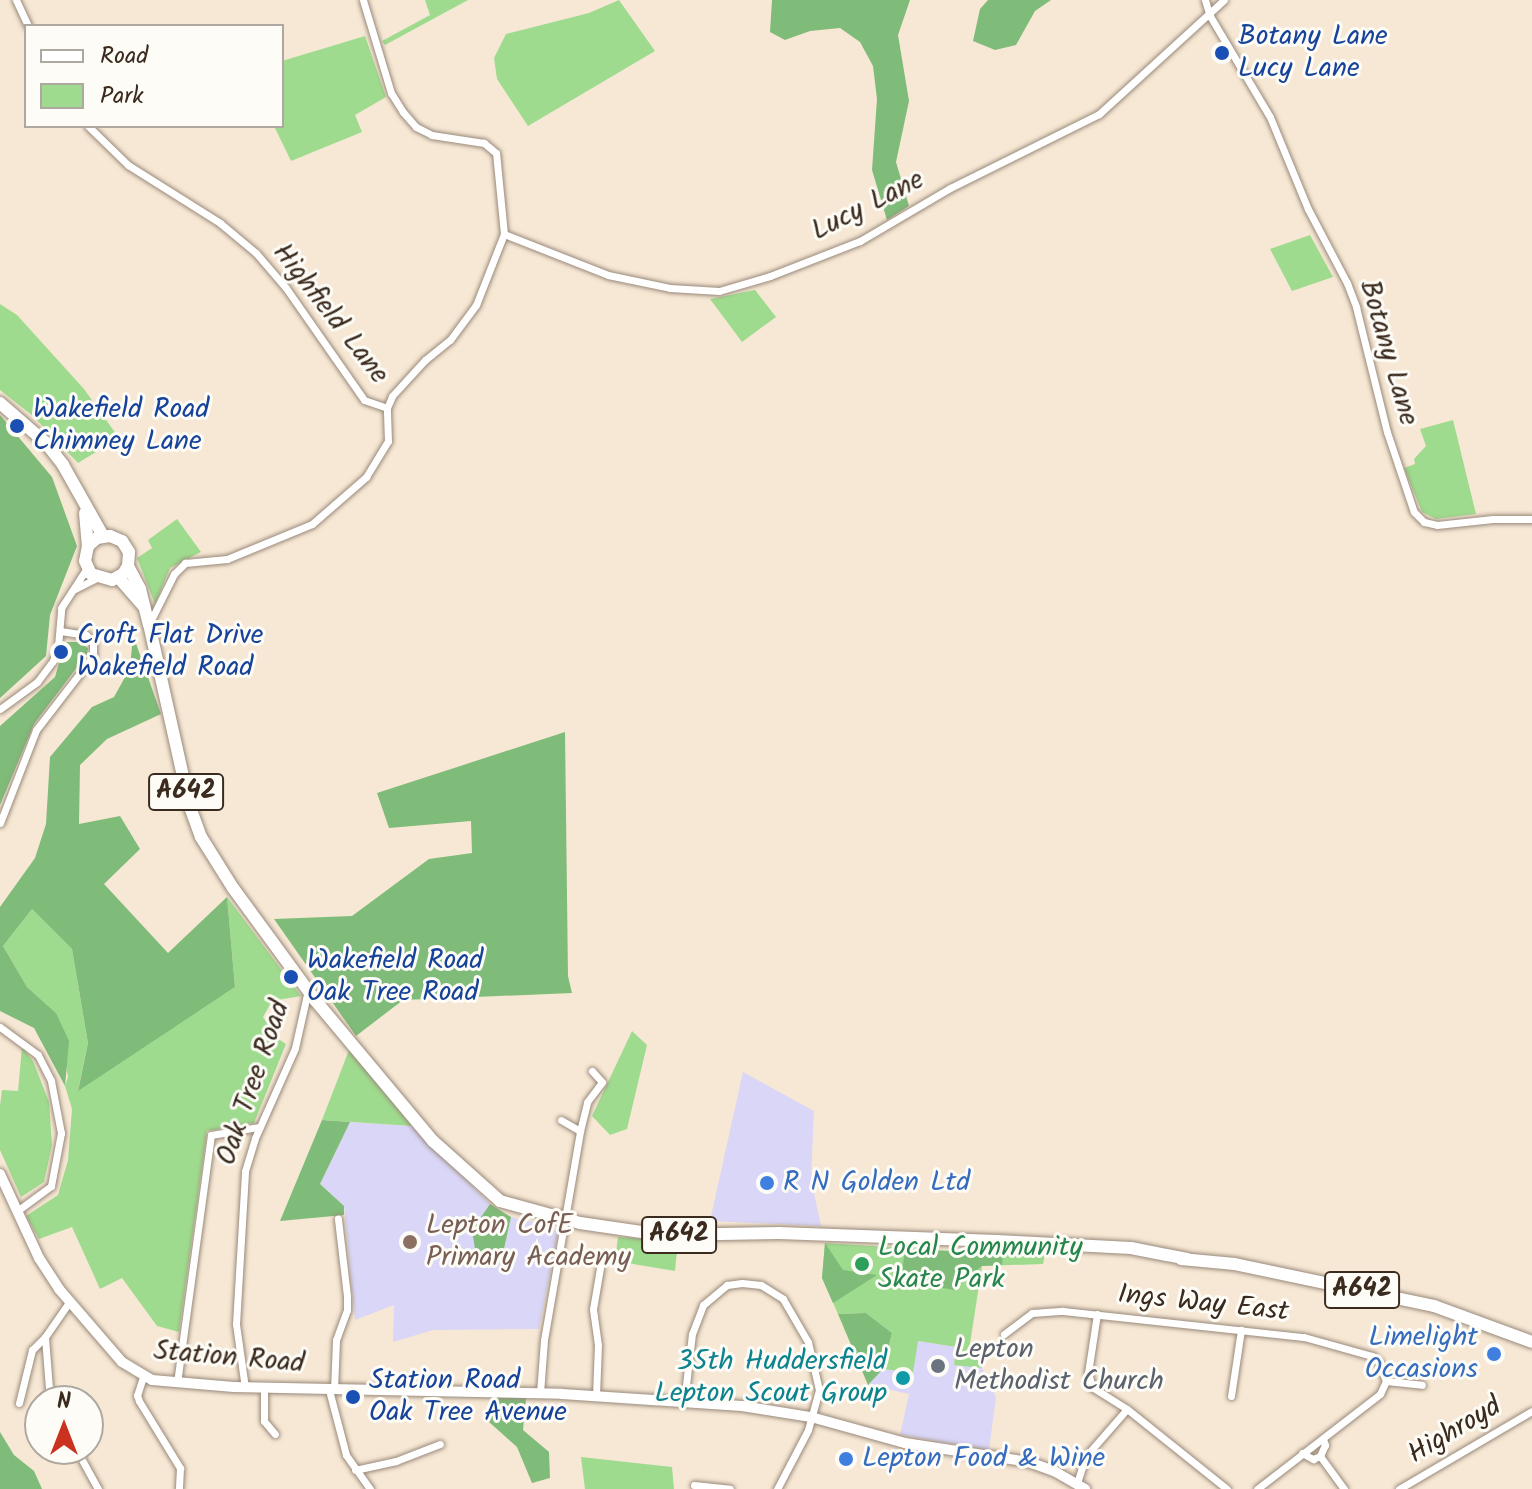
<!DOCTYPE html>
<style>
body{margin:0}
#map{position:relative;width:1532px;height:1489px;overflow:hidden;background:#f7e8d5;font-family:Kalam,sans-serif}
div>[style]{position:absolute}
[style*='--x']{left:calc(var(--x)*1px);top:calc(var(--y)*1px);width:calc(var(--w)*1px);rotate:calc(var(--a)*1deg)}
.built>*{inset:0;background:#d9d6f7}
.green>*{inset:0;background:#9fdb8e}
.forest>*{inset:0;background:#7fbb79}
.roads{filter:drop-shadow(0 0 2px #99897a) drop-shadow(0 0 2px #99897a)}
.street>*{height:7px;margin:-3.5px;padding:0 3.5px;transform-origin:3.5px;border-radius:3.5px;background:#fff}
.secondary>*{height:10px;margin:-5px;padding:0 5px;transform-origin:5px;border-radius:5px;background:#fff}
.highway>*{height:12px;margin:-6px;padding:0 6px;transform-origin:6px;border-radius:6px;background:#fff}
.dots>*{width:22px;height:22px;translate:-50% -50%;box-sizing:border-box;border:4px solid #fdfcf7;border-radius:50%}
span{translate:-50% -50%;white-space:nowrap;text-align:center;line-height:1.15;-webkit-text-stroke:6px #fdfcf7;paint-order:stroke}
.shield-label span{padding:2px 6px;background:#fdfcf7;border:2px solid;border-radius:6px;-webkit-text-stroke-width:0}
.shield-label{font-size:26px;color:#3b2a1e;font-weight:700}
.transit-label{font-size:28px;color:#164399}
.left{translate:0 -50%;text-align:left}
.street-label{font-size:28px;color:#3b2a1e}
.shop-label{font-size:28px;color:#366cbe}
.right{translate:-100% -50%;text-align:right}
.education-label{font-size:28px;color:#785e54}
.leisure-label{font-size:28px;color:#27864d}
.worship-label{font-size:28px;color:#5b616d}
.culture-label{font-size:28px;color:#0d838f}
.legend{position:absolute;left:24px;top:24px;width:260px;height:104px;box-sizing:border-box;background:#fdfcf7;border:2px solid #afa8a0;margin:0;padding:10px 14px;list-style:none;font-size:24px;color:#3b2a1e}
.legend li{display:flex;align-items:center;gap:16px;height:40px}
.legend b{width:40px;border:2px solid #afa8a0}
.north{position:absolute;left:24px;top:1385px;width:80px;height:80px;box-sizing:border-box;background:#fdfcf7;border:2px solid #afa8a0;border-radius:50%;rotate:0deg;font-size:22px;font-weight:700;line-height:32px;text-align:center;color:#3b2a1e}
.north::after{content:'';display:block;margin:auto;width:28px;height:36px;background:#c8321e;clip-path:polygon(50% 0,100% 100%,50% 72%,0 100%)}
</style>
<div id="map">
<div class="built">
<i style="clip-path:polygon(743px 1072px,814px 1111px,811px 1179px,821px 1226px,710px 1221px)"></i>
<i style="clip-path:polygon(350px 1122px,412px 1126px,490px 1204px,472px 1230px,502px 1258px,511px 1217px,552px 1226px,558px 1233px,539px 1329px,433px 1330px,393px 1342px,394px 1305px,355px 1320px,344px 1206px,320px 1184px)"></i>
<i style="clip-path:polygon(917px 1341px,957px 1347px,954px 1364px,982px 1368px,996px 1397px,989px 1450px,900px 1435px,909px 1394px,868px 1385px,883px 1369px,913px 1373px)"></i>
</div>
<div class="green">
<i style="clip-path:polygon(425px 0,468px 0,385px 45px,382px 41px,430px 15px)"></i>
<i style="clip-path:polygon(619px 0,655px 51px,528px 126px,497px 79px,494px 58px,506px 34px,589px 13px)"></i>
<i style="clip-path:polygon(365px 36px,386px 97px,355px 115px,362px 132px,291px 161px,274px 126px,282px 126px,282px 61px)"></i>
<i style="clip-path:polygon(1310px 235px,1333px 277px,1292px 291px,1270px 249px)"></i>
<i style="clip-path:polygon(755px 290px,776px 317px,742px 342px,710px 299px)"></i>
<i style="clip-path:polygon(0 304px,17px 315px,84px 389px,119px 438px,78px 463px,33px 416px,0 390px)"></i>
<i style="clip-path:polygon(1453px 420px,1476px 514px,1436px 519px,1422px 512px,1404px 468px,1415px 464px,1414px 459px,1426px 446px,1420px 429px)"></i>
<i style="clip-path:polygon(177px 519px,201px 552px,170px 568px,155px 604px,137px 558px,152px 548px,148px 540px)"></i>
<i style="clip-path:polygon(227px 897px,301px 996px,272px 1001px,263px 1017px,277px 1038px,286px 1044px,254px 1123px,207px 1131px,179px 1332px,157px 1326px,122px 1278px,100px 1289px,72px 1227px,39px 1239px,26px 1216px,58px 1195px,68px 1160px,72px 1109px,65px 1086px,68px 1077px,56px 1013px,27px 987px,3px 946px,32px 909px,72px 949px,88px 1043px,78px 1090px,235px 987px)"></i>
<i style="clip-path:polygon(632px 1031px,647px 1045px,627px 1129px,610px 1135px,592px 1116px)"></i>
<i style="clip-path:polygon(22px 1047px,33px 1061px,49px 1102px,52px 1145px,44px 1182px,21px 1197px,0 1150px,0 1106px,2px 1090px,18px 1091px)"></i>
<i style="clip-path:polygon(349px 1050px,412px 1126px,322px 1120px)"></i>
<i style="clip-path:polygon(618px 1237px,678px 1241px,675px 1271px,615px 1261px)"></i>
<i style="clip-path:polygon(825px 1243px,1003px 1254px,1045px 1255px,1043px 1264px,982px 1266px,970px 1344px,982px 1368px,954px 1365px,956px 1347px,918px 1341px,913px 1373px,883px 1369px,892px 1333px,866px 1313px,838px 1314px,822px 1278px)"></i>
<i style="clip-path:polygon(581px 1457px,672px 1467px,674px 1489px,585px 1489px)"></i>
</div>
<div class="forest">
<i style="clip-path:polygon(772px 0,910px 0,898px 35px,909px 101px,896px 162px,909px 206px,887px 220px,872px 170px,877px 99px,873px 66px,860px 42px,840px 28px,810px 31px,785px 40px,770px 32px)"></i>
<i style="clip-path:polygon(988px 0,1051px 0,1035px 11px,1016px 45px,995px 50px,973px 41px,980px 9px)"></i>
<i style="clip-path:polygon(0 415px,52px 477px,77px 546px,50px 615px,46px 656px,0 698px)"></i>
<i style="clip-path:polygon(133px 635px,161px 714px,107px 739px,80px 765px,79px 824px,120px 816px,140px 849px,104px 884px,168px 953px,227px 897px,235px 987px,78px 1091px,88px 1043px,72px 949px,32px 909px,3px 946px,27px 987px,56px 1013px,69px 1041px,65px 1086px,34px 1028px,0 1011px,0 907px,35px 858px,46px 824px,50px 757px,92px 707px,114px 697px,130px 668px)"></i>
<i style="clip-path:polygon(65px 642px,78px 642px,88px 648px,87px 654px,34px 724px,0 805px,0 726px,55px 677px)"></i>
<i style="clip-path:polygon(565px 732px,568px 976px,572px 993px,403px 1000px,356px 1036px,274px 919px,352px 916px,429px 859px,472px 853px,471px 821px,389px 828px,377px 793px)"></i>
<i style="clip-path:polygon(322px 1120px,350px 1122px,320px 1184px,344px 1206px,344px 1215px,280px 1221px)"></i>
<i style="clip-path:polygon(490px 1204px,511px 1217px,502px 1258px,476px 1255px,472px 1230px)"></i>
<i style="clip-path:polygon(825px 1243px,843px 1270px,877px 1275px,833px 1303px,822px 1278px)"></i>
<i style="clip-path:polygon(905px 1249px,1003px 1254px,1002px 1265px,982px 1266px,954px 1290px,901px 1280px)"></i>
<i style="clip-path:polygon(866px 1313px,892px 1333px,883px 1369px,868px 1385px,838px 1314px)"></i>
<i style="clip-path:polygon(497px 1397px,526px 1398px,523px 1430px,549px 1452px,550px 1478px,532px 1483px,517px 1447px,489px 1422px)"></i>
<i style="clip-path:polygon(0 1432px,14px 1455px,34px 1471px,42px 1489px,0 1489px)"></i>
</div>
<div class="roads">
<div class="street">
<i style="--x:16;--y:0;--w:29;--a:65"></i>
<i style="--x:1205;--y:0;--w:17;--a:73"></i>
<i style="--x:1210;--y:16;--w:117;--a:59.3"></i>
<i style="--x:1270;--y:117;--w:100;--a:67.6"></i>
<i style="--x:1308;--y:209;--w:84;--a:62.2"></i>
<i style="--x:1347;--y:283;--w:26;--a:69"></i>
<i style="--x:1356;--y:307;--w:129;--a:76.1"></i>
<i style="--x:1387;--y:432;--w:84;--a:71.4"></i>
<i style="--x:1414;--y:512;--w:14;--a:45"></i>
<i style="--x:1424;--y:522;--w:13;--a:13"></i>
<i style="--x:1437;--y:525;--w:56;--a:-6.1"></i>
<i style="--x:1493;--y:519;--w:39;--a:0"></i>
<i style="--x:88;--y:126;--w:56;--a:44.3"></i>
<i style="--x:128;--y:165;--w:109;--a:32.2"></i>
<i style="--x:220;--y:223;--w:47;--a:39.8"></i>
<i style="--x:256;--y:253;--w:46;--a:49.4"></i>
<i style="--x:286;--y:288;--w:136;--a:55.1"></i>
<i style="--x:364;--y:400;--w:24;--a:19"></i>
<i style="--x:504;--y:234;--w:112;--a:21.5"></i>
<i style="--x:608;--y:275;--w:63;--a:11.8"></i>
<i style="--x:670;--y:288;--w:49;--a:3.5"></i>
<i style="--x:719;--y:291;--w:53;--a:-16.4"></i>
<i style="--x:770;--y:276;--w:97;--a:-21.3"></i>
<i style="--x:860;--y:241;--w:104;--a:-30.5"></i>
<i style="--x:950;--y:188;--w:166;--a:-26.4"></i>
<i style="--x:1099;--y:114;--w:169;--a:-42.4"></i>
<i style="--x:75;--y:589;--w:25;--a:-27"></i>
<i style="--x:149;--y:624;--w:56;--a:-63.4"></i>
<i style="--x:174;--y:574;--w:16;--a:-45"></i>
<i style="--x:185;--y:563;--w:42;--a:-5.4"></i>
<i style="--x:227;--y:559;--w:92;--a:-22.4"></i>
<i style="--x:312;--y:524;--w:72;--a:-41"></i>
<i style="--x:366;--y:477;--w:42;--a:-58.6"></i>
<i style="--x:388;--y:441;--w:33;--a:-92"></i>
<i style="--x:387;--y:408;--w:13;--a:-67"></i>
<i style="--x:392;--y:396;--w:49;--a:-47.5"></i>
<i style="--x:425;--y:360;--w:32;--a:-39"></i>
<i style="--x:450;--y:340;--w:44;--a:-53.4"></i>
<i style="--x:476;--y:305;--w:76;--a:-68.5"></i>
<i style="--x:504;--y:234;--w:81;--a:-95.6"></i>
<i style="--x:496;--y:153;--w:16;--a:-140"></i>
<i style="--x:484;--y:143;--w:53;--a:-171.3"></i>
<i style="--x:432;--y:135;--w:18;--a:-153"></i>
<i style="--x:416;--y:127;--w:20;--a:-131"></i>
<i style="--x:403;--y:112;--w:22;--a:-122"></i>
<i style="--x:391;--y:93;--w:97;--a:-106.8"></i>
<i style="--x:0;--y:709;--w:46;--a:-36.1"></i>
<i style="--x:37;--y:682;--w:26;--a:-53"></i>
<i style="--x:53;--y:661;--w:16;--a:-72"></i>
<i style="--x:58;--y:646;--w:38;--a:-85"></i>
<i style="--x:61;--y:608;--w:48;--a:-57"></i>
<i style="--x:0;--y:823;--w:100;--a:-68.8"></i>
<i style="--x:36;--y:730;--w:93;--a:-52.4"></i>
<i style="--x:93;--y:656;--w:14;--a:-90"></i>
<i style="--x:93;--y:642;--w:10;--a:-135"></i>
<i style="--x:86;--y:635;--w:26;--a:-171"></i>
<i style="--x:0;--y:1027;--w:47;--a:36.4"></i>
<i style="--x:38;--y:1055;--w:29;--a:63"></i>
<i style="--x:51;--y:1081;--w:53;--a:79.1"></i>
<i style="--x:61;--y:1133;--w:54;--a:100.7"></i>
<i style="--x:51;--y:1186;--w:42;--a:143.7"></i>
<i style="--x:561;--y:1120;--w:22;--a:30"></i>
<i style="--x:1097;--y:1314;--w:60;--a:98.7"></i>
<i style="--x:1088;--y:1373;--w:15;--a:74"></i>
<i style="--x:1092;--y:1387;--w:41;--a:32.2"></i>
<i style="--x:1127;--y:1409;--w:128;--a:38.7"></i>
<i style="--x:1004;--y:1334;--w:35;--a:-37"></i>
<i style="--x:1032;--y:1313;--w:31;--a:-4"></i>
<i style="--x:1063;--y:1311;--w:242;--a:6.2"></i>
<i style="--x:1304;--y:1337;--w:71;--a:15.6"></i>
<i style="--x:1372;--y:1356;--w:9;--a:41"></i>
<i style="--x:1379;--y:1362;--w:20;--a:70"></i>
<i style="--x:1386;--y:1381;--w:14;--a:115"></i>
<i style="--x:1380;--y:1394;--w:155;--a:142.3"></i>
<i style="--x:143;--y:1377;--w:19;--a:108"></i>
<i style="--x:137;--y:1395;--w:6;--a:72"></i>
<i style="--x:139;--y:1401;--w:79;--a:58.5"></i>
<i style="--x:180;--y:1468;--w:21;--a:93"></i>
<i style="--x:1386;--y:1381;--w:36;--a:6"></i>
<i style="--x:177;--y:1383;--w:250;--a:-82.2"></i>
<i style="--x:211;--y:1135;--w:49;--a:-9.5"></i>
<i style="--x:245;--y:1388;--w:65;--a:-98"></i>
<i style="--x:236;--y:1324;--w:153;--a:-86.6"></i>
<i style="--x:245;--y:1171;--w:34;--a:-73"></i>
<i style="--x:255;--y:1138;--w:98;--a:-66"></i>
<i style="--x:295;--y:1048;--w:59;--a:-77.4"></i>
<i style="--x:264;--y:1388;--w:33;--a:90"></i>
<i style="--x:264;--y:1421;--w:17;--a:50"></i>
<i style="--x:329;--y:1390;--w:67;--a:75.3"></i>
<i style="--x:346;--y:1455;--w:42;--a:54.8"></i>
<i style="--x:334;--y:1390;--w:50;--a:-87.7"></i>
<i style="--x:336;--y:1340;--w:32;--a:-70"></i>
<i style="--x:347;--y:1310;--w:14;--a:-90"></i>
<i style="--x:347;--y:1296;--w:78;--a:-96.7"></i>
<i style="--x:540;--y:1393;--w:53;--a:-85.7"></i>
<i style="--x:544;--y:1340;--w:212;--a:-80.2"></i>
<i style="--x:580;--y:1131;--w:30;--a:-76"></i>
<i style="--x:587;--y:1102;--w:25;--a:-53"></i>
<i style="--x:602;--y:1082;--w:15;--a:-132"></i>
<i style="--x:596;--y:1396;--w:51;--a:-87.8"></i>
<i style="--x:598;--y:1345;--w:36;--a:-98"></i>
<i style="--x:593;--y:1309;--w:42;--a:-80.3"></i>
<i style="--x:1231;--y:1396;--w:67;--a:-81.4"></i>
<i style="--x:50;--y:1401;--w:64;--a:-94.5"></i>
<i style="--x:45;--y:1337;--w:44;--a:-55.2"></i>
<i style="--x:684;--y:1402;--w:68;--a:-83.3"></i>
<i style="--x:692;--y:1334;--w:31;--a:-69"></i>
<i style="--x:703;--y:1305;--w:31;--a:-40"></i>
<i style="--x:727;--y:1285;--w:15;--a:-8"></i>
<i style="--x:742;--y:1283;--w:19;--a:6"></i>
<i style="--x:761;--y:1285;--w:26;--a:32"></i>
<i style="--x:783;--y:1299;--w:50;--a:59.8"></i>
<i style="--x:808;--y:1342;--w:49;--a:77.1"></i>
<i style="--x:819;--y:1390;--w:41;--a:105.4"></i>
<i style="--x:808;--y:1430;--w:67;--a:117.7"></i>
<i style="--x:19;--y:1403;--w:55;--a:-76.2"></i>
<i style="--x:32;--y:1350;--w:18;--a:-45"></i>
<i style="--x:76;--y:1449;--w:46;--a:61.2"></i>
<i style="--x:1302;--y:1453;--w:13;--a:29"></i>
<i style="--x:1313;--y:1459;--w:8;--a:-23"></i>
<i style="--x:1320;--y:1456;--w:12;--a:-66"></i>
<i style="--x:1325;--y:1445;--w:6;--a:-108"></i>
<i style="--x:1320;--y:1456;--w:41;--a:54"></i>
<i style="--x:355;--y:1470;--w:42;--a:-12.4"></i>
<i style="--x:396;--y:1461;--w:47;--a:-21.1"></i>
<i style="--x:1077;--y:1483;--w:28;--a:-72"></i>
<i style="--x:1086;--y:1456;--w:62;--a:-48.9"></i>
<i style="--x:694;--y:1485;--w:36;--a:6"></i>
<i style="--x:1399;--y:1489;--w:154;--a:-30.4"></i>
</div>
<div class="secondary">
<i style="--x:0;--y:1174;--w:93;--a:65.1"></i>
<i style="--x:39;--y:1258;--w:37;--a:57"></i>
<i style="--x:59;--y:1289;--w:96;--a:49.2"></i>
<i style="--x:122;--y:1362;--w:35;--a:31"></i>
<i style="--x:152;--y:1380;--w:82;--a:4.9"></i>
<i style="--x:234;--y:1387;--w:328;--a:1.2"></i>
<i style="--x:562;--y:1394;--w:180;--a:3.8"></i>
<i style="--x:742;--y:1406;--w:70;--a:9.1"></i>
<i style="--x:811;--y:1417;--w:98;--a:15.5"></i>
<i style="--x:905;--y:1443;--w:125;--a:8.7"></i>
<i style="--x:1029;--y:1462;--w:27;--a:20"></i>
<i style="--x:1054;--y:1471;--w:36;--a:30"></i>
</div>
<div class="highway">
<i style="--x:0;--y:403;--w:61;--a:41"></i>
<i style="--x:46;--y:443;--w:28;--a:52"></i>
<i style="--x:63;--y:465;--w:81;--a:60.6"></i>
<i style="--x:85;--y:513;--w:33;--a:85"></i>
<i style="--x:88;--y:546;--w:15;--a:101"></i>
<i style="--x:85;--y:561;--w:14;--a:65"></i>
<i style="--x:91;--y:574;--w:22;--a:16"></i>
<i style="--x:112;--y:580;--w:13;--a:-29"></i>
<i style="--x:123;--y:574;--w:9;--a:-58"></i>
<i style="--x:88;--y:546;--w:12;--a:-42"></i>
<i style="--x:97;--y:538;--w:13;--a:-9"></i>
<i style="--x:110;--y:536;--w:13;--a:23"></i>
<i style="--x:122;--y:541;--w:13;--a:58"></i>
<i style="--x:129;--y:552;--w:14;--a:94"></i>
<i style="--x:128;--y:566;--w:26;--a:62"></i>
<i style="--x:140;--y:589;--w:36;--a:76"></i>
<i style="--x:149;--y:624;--w:188;--a:77.4"></i>
<i style="--x:190;--y:807;--w:32;--a:70"></i>
<i style="--x:201;--y:837;--w:60;--a:57.9"></i>
<i style="--x:233;--y:888;--w:139;--a:53.8"></i>
<i style="--x:315;--y:1000;--w:184;--a:50.1"></i>
<i style="--x:433;--y:1141;--w:90;--a:41.8"></i>
<i style="--x:500;--y:1201;--w:83;--a:15.4"></i>
<i style="--x:580;--y:1223;--w:83;--a:8.3"></i>
<i style="--x:662;--y:1235;--w:117;--a:-1"></i>
<i style="--x:779;--y:1233;--w:218;--a:2.1"></i>
<i style="--x:997;--y:1241;--w:134;--a:3"></i>
<i style="--x:1131;--y:1248;--w:57;--a:11.1"></i>
<i style="--x:119;--y:578;--w:38;--a:49"></i>
<i style="--x:1181;--y:1259;--w:54;--a:5.3"></i>
<i style="--x:1235;--y:1264;--w:203;--a:11.9"></i>
<i style="--x:1434;--y:1306;--w:104;--a:20.2"></i>
</div>
</div>
<div class="dots">
<i style="left:1222px;top:53px;background:#1a4fb4"></i>
<i style="left:17px;top:426px;background:#1a4fb4"></i>
<i style="left:61px;top:652px;background:#1a4fb4"></i>
<i style="left:291px;top:977px;background:#1a4fb4"></i>
<i style="left:767px;top:1183px;background:#3f7fe0"></i>
<i style="left:410px;top:1242px;background:#8d6e63"></i>
<i style="left:862px;top:1264px;background:#2e9e5b"></i>
<i style="left:1494px;top:1354px;background:#3f7fe0"></i>
<i style="left:938px;top:1366px;background:#6b7280"></i>
<i style="left:903px;top:1378px;background:#0f9aa8"></i>
<i style="left:353px;top:1397px;background:#1a4fb4"></i>
<i style="left:846px;top:1459px;background:#3f7fe0"></i>
</div>
<div class="shield-label">
<span style="left:186px;top:792px">A642</span>
<span style="left:679px;top:1235px">A642</span>
<span style="left:1362px;top:1290px">A642</span>
</div>
<div class="transit-label">
<span class="left" style="left:1238px;top:53px">Botany Lane<br>Lucy Lane</span>
<span class="left" style="left:33px;top:426px">Wakefield Road<br>Chimney Lane</span>
<span class="left" style="left:77px;top:652px">Croft Flat Drive<br>Wakefield Road</span>
<span class="left" style="left:307px;top:977px">Wakefield Road<br>Oak Tree Road</span>
<span class="left" style="left:369px;top:1397px">Station Road<br>Oak Tree Avenue</span>
</div>
<div class="street-label">
<span style="left:868px;top:206px;rotate:-27deg">Lucy Lane</span>
<span style="left:330px;top:314px;rotate:52deg">Highfield Lane</span>
<span style="left:1388px;top:353px;rotate:74deg">Botany Lane</span>
<span style="left:254px;top:1083px;rotate:-71deg">Oak Tree Road</span>
<span style="left:1203px;top:1304px;rotate:6deg">Ings Way East</span>
<span style="left:229px;top:1358px;rotate:5deg">Station Road</span>
<span style="left:1455px;top:1431px;rotate:-31deg">Highroyd</span>
</div>
<div class="shop-label">
<span class="left" style="left:783px;top:1183px">R N Golden Ltd</span>
<span class="right" style="left:1478px;top:1354px">Limelight<br>Occasions</span>
<span class="left" style="left:862px;top:1459px">Lepton Food &amp; Wine</span>
</div>
<div class="education-label">
<span class="left" style="left:426px;top:1242px">Lepton CofE<br>Primary Academy</span>
</div>
<div class="leisure-label">
<span class="left" style="left:878px;top:1264px">Local Community<br>Skate Park</span>
</div>
<div class="worship-label">
<span class="left" style="left:954px;top:1366px">Lepton<br>Methodist Church</span>
</div>
<div class="culture-label">
<span class="right" style="left:887px;top:1378px">35th Huddersfield<br>Lepton Scout Group</span>
</div>
<ul class="legend">
<li><b style="height:10px;background:#fff"></b>Road</li>
<li><b style="height:22px;background:#9fdb8e"></b>Park</li>
</ul>
<div class="north">N</div>
</div>
